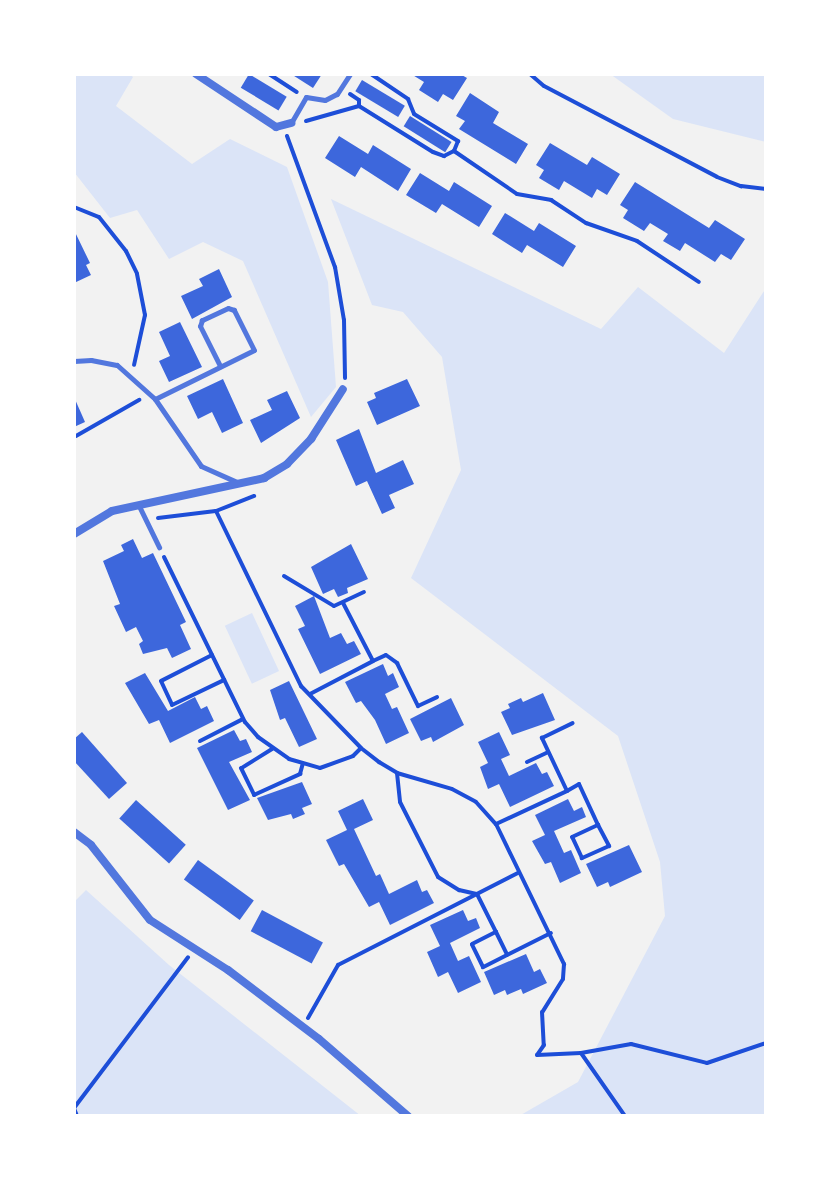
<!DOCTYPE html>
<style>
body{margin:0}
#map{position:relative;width:840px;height:1190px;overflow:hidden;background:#f2f2f2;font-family:Lato,sans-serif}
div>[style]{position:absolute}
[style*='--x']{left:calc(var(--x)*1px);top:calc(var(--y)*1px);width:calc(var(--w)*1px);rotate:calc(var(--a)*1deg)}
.green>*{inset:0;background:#dbe4f7;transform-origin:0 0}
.building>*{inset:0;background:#3d67dc;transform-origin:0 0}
.path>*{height:4px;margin:-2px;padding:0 2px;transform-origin:2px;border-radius:2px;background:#1d4ed8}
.service>*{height:5px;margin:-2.5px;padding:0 2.5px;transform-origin:2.5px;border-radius:2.5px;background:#5277de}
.minor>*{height:8px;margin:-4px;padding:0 4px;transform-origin:4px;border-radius:4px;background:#5277de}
span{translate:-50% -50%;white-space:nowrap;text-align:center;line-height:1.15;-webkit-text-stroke:7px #fff;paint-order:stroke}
.frame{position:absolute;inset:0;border:76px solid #fff;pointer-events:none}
</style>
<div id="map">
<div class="green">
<i style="clip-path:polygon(74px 74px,129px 74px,133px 77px,116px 106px,192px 164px,230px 139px,287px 167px,328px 282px,336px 387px,311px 417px,243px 261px,203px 242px,169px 259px,137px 210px,110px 218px,74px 172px)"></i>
<i style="clip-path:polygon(610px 74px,766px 74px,766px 142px,673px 119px)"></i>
<i style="clip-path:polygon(331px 199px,601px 329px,638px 287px,724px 353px,766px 288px,766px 1116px,519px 1116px,578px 1082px,665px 916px,660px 862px,618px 736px,411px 578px,461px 470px,442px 357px,403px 312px,372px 305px)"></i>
<i style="left:252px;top:613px;width:64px;height:30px;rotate:65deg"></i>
<i style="clip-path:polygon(86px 890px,169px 965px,361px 1116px,74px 1116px,74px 902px)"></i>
</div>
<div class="building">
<i style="left:249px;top:74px;width:44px;height:16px;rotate:31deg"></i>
<i style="clip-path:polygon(291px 74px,322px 74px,313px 88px)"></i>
<i style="clip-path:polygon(411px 74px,460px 74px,467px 78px,453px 100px,443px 94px,438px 102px,419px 90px,424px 82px)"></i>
<i style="left:362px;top:80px;width:50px;height:13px;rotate:31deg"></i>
<i style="clip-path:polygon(470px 93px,499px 112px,493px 123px,528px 144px,516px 164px,459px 129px,465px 121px,456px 116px)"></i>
<i style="left:410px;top:116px;width:49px;height:12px;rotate:32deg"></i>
<i style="clip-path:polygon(339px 136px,368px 154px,373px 145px,411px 169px,398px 191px,361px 167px,355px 177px,325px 158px)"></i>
<i style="clip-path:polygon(550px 143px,587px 165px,592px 157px,620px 174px,607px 195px,597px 189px,592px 198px,564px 181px,559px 190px,539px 178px,544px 170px,536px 165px)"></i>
<i style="clip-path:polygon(420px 173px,449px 191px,454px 182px,492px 206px,479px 227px,442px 204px,436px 213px,406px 195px)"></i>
<i style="clip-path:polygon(635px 182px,709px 228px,715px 220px,745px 239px,731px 260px,721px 254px,715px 262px,685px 243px,680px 251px,663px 241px,668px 234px,650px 223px,644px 231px,623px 218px,628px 210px,620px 205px)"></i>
<i style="clip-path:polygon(505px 213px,534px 231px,539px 223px,576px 246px,563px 267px,527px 245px,522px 253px,492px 234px)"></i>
<i style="clip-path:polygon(74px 230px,90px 263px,86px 265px,91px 275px,74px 283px)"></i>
<i style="clip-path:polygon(219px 269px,232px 297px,192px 319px,181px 296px,203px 286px,199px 279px)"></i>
<i style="clip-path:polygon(180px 322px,202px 367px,169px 382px,159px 361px,170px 356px,159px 332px)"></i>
<i style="clip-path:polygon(223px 379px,243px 423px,222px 433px,212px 412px,198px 419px,187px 396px)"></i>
<i style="clip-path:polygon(407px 379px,420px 406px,377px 425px,367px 402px,376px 398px,374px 393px)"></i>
<i style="clip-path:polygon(287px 391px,300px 418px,261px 443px,250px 420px,272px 410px,267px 400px)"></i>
<i style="clip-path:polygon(74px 397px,85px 422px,74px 427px)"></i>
<i style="clip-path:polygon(359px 429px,376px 473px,403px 460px,414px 484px,389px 495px,395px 508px,382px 514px,367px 481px,356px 486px,336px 440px)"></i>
<i style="clip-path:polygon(133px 539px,142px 558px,153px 553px,186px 622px,180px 625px,191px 649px,172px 658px,167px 648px,143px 654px,139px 644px,143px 641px,136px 627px,126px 632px,114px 606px,120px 604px,103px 561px,124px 551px,121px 545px)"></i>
<i style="clip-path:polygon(351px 544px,368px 579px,347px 588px,348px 593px,338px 597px,334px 589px,323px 594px,311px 567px)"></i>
<i style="clip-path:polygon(314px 596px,330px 638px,341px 633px,347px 644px,354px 641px,361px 654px,320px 674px,298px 629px,305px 626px,295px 606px)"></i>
<i style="clip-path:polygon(383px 664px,388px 676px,393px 673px,399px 687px,385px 694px,392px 709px,397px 707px,409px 733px,386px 744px,375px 720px,361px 701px,356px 703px,345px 682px)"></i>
<i style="clip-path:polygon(145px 673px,168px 711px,195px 697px,201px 709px,207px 706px,214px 721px,170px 743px,159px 720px,149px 724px,125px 683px)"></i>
<i style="clip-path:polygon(289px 681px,317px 739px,299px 747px,285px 718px,280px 720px,270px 690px)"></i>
<i style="clip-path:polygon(543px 693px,555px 720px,512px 735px,501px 712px,510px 708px,508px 704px,521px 698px,523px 702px)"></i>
<i style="clip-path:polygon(451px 698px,464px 725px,433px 742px,431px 737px,421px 741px,410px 719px)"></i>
<i style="clip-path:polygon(234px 730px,240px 741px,246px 739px,252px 752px,229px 762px,250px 800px,228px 810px,197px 748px)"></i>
<i style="clip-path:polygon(82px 732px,127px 783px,109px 799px,74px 761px,74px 739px)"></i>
<i style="clip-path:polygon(499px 732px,510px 755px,501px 759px,509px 776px,536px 763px,542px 774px,547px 772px,554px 786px,510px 807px,499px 784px,488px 789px,480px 767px,488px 763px,478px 742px)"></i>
<i style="clip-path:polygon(302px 782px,312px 804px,302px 808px,305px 814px,293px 819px,291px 814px,268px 820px,257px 798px)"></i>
<i style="clip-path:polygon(363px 799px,373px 820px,354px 829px,376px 876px,380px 874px,389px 894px,417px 880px,422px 892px,427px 890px,434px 903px,390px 925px,379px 902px,369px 907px,344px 864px,339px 866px,326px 840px,347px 830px,338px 811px)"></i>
<i style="clip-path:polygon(568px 799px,574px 811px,582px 807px,586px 817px,554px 831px,564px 853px,571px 850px,581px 873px,560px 883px,551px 862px,545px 864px,532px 841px,545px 835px,535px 815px)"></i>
<i style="left:136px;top:800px;width:67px;height:25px;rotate:42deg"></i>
<i style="clip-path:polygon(629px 845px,642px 872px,610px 887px,608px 882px,597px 887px,586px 864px)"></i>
<i style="left:198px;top:860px;width:69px;height:24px;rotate:36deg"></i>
<i style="left:262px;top:910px;width:69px;height:24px;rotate:28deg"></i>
<i style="clip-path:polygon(463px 910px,468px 921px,476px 918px,480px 928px,450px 943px,458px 961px,469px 956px,481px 982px,458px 993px,448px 972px,438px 977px,427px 952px,440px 946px,430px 925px)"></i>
<i style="clip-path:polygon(526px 954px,534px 972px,540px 969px,547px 983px,523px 994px,521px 989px,507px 995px,505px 990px,494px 995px,484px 972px)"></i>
</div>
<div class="path">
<i style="--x:269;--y:74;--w:33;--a:33"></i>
<i style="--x:371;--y:74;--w:45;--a:34"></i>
<i style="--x:408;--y:99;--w:16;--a:68"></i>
<i style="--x:414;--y:114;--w:52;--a:31.5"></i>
<i style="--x:458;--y:141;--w:11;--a:112"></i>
<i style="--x:530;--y:74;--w:18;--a:41"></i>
<i style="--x:544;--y:86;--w:195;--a:27.7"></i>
<i style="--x:717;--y:177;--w:26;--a:21"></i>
<i style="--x:741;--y:186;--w:25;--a:7"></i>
<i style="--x:350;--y:94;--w:11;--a:34"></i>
<i style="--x:359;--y:100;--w:6;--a:90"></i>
<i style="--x:359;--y:106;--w:87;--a:31.9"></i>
<i style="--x:433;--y:152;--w:12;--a:20"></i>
<i style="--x:444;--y:156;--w:11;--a:-27"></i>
<i style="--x:454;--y:151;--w:76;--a:34.3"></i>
<i style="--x:517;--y:194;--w:35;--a:10"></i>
<i style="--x:551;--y:200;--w:42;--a:33.3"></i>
<i style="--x:586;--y:223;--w:54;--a:19.4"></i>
<i style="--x:637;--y:241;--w:74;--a:33.5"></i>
<i style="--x:306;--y:121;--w:55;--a:-15.8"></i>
<i style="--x:287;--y:136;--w:140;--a:69.9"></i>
<i style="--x:335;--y:267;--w:54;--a:80.4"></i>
<i style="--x:344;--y:320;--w:58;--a:89"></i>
<i style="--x:74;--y:207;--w:27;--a:22"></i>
<i style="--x:99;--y:217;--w:43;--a:51.5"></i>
<i style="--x:126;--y:251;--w:25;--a:64"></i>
<i style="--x:137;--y:274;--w:42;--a:79"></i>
<i style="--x:145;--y:315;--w:51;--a:102.4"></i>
<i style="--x:76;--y:436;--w:73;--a:-29.7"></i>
<i style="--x:216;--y:511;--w:195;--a:64.1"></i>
<i style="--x:301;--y:686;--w:86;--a:45.9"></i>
<i style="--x:361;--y:748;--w:23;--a:38"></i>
<i style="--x:379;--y:762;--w:21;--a:31"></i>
<i style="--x:397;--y:773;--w:57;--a:16.2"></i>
<i style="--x:452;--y:789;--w:27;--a:28"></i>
<i style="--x:476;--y:802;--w:30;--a:48"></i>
<i style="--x:496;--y:824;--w:156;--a:64.1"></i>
<i style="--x:564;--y:964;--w:15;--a:94"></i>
<i style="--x:563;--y:979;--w:39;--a:122"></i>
<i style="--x:542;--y:1012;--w:33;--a:87"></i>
<i style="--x:544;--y:1045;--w:12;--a:125"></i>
<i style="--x:158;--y:518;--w:58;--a:-6.9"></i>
<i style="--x:216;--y:511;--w:41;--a:-21.5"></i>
<i style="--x:164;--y:557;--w:184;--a:63.9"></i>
<i style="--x:245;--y:722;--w:20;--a:49"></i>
<i style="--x:258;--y:737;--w:38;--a:35"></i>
<i style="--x:289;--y:759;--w:32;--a:16"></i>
<i style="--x:320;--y:768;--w:35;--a:-20"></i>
<i style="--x:353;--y:756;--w:11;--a:-45"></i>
<i style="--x:284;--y:576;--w:58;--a:31"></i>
<i style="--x:334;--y:606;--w:33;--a:-25"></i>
<i style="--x:212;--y:655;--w:57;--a:153"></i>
<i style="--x:161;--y:681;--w:26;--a:65"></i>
<i style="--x:172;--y:705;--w:58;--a:-25.7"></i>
<i style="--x:373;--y:661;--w:14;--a:-25"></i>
<i style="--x:386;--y:655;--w:14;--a:36"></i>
<i style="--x:397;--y:663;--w:48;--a:64"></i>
<i style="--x:418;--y:706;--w:21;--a:-25"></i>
<i style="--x:310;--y:694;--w:71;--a:-27.6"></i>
<i style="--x:373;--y:661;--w:65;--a:-117.3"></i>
<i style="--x:200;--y:741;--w:48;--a:-27.1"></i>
<i style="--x:272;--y:749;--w:36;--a:148"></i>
<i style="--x:241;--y:768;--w:30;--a:64"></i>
<i style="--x:254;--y:795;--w:51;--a:-24.5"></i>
<i style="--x:300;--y:774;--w:11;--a:-75"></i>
<i style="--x:527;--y:762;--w:23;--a:-25"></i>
<i style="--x:397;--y:773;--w:29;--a:84"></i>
<i style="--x:400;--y:802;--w:84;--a:63.1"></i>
<i style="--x:438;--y:877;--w:25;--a:32"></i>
<i style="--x:459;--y:890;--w:18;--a:13"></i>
<i style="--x:477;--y:894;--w:42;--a:63.4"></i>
<i style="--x:496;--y:932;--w:25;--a:64"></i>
<i style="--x:507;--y:955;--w:27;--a:153"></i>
<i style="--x:483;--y:967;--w:25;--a:-116"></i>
<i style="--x:472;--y:944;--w:27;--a:-27"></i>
<i style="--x:567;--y:791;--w:14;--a:-30"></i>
<i style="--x:579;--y:784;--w:45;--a:65.1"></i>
<i style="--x:598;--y:825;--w:24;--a:62"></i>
<i style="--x:609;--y:846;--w:30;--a:156"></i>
<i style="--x:582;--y:858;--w:23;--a:-115"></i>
<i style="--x:572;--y:837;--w:29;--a:-25"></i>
<i style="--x:496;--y:824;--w:78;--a:-24.9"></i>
<i style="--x:567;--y:791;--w:59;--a:-115.3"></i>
<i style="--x:542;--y:738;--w:34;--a:-26"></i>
<i style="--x:507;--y:955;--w:49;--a:-26.6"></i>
<i style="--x:308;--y:1018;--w:61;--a:-60.5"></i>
<i style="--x:338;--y:965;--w:202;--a:-27.1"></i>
<i style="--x:581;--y:1053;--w:77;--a:55.1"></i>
<i style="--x:537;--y:1055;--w:44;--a:-2.6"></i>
<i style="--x:581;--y:1053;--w:51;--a:-10.2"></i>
<i style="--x:631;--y:1044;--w:78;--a:14"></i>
<i style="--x:707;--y:1063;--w:62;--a:-18.7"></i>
<i style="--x:77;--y:1116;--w:9;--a:-111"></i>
<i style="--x:74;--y:1108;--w:189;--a:-52.9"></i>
</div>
<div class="service">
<i style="--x:291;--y:123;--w:30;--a:-60"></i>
<i style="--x:306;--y:97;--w:19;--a:9"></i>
<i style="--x:325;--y:100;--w:13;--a:-27"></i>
<i style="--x:337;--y:94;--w:24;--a:-57"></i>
<i style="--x:74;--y:361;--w:17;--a:-3"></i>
<i style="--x:91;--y:360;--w:26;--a:11"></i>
<i style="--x:117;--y:365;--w:51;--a:41.8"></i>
<i style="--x:155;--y:399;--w:110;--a:-26.3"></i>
<i style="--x:254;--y:350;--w:45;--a:-116.6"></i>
<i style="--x:234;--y:310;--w:6;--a:-162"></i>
<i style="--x:228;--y:308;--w:29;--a:155"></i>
<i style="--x:202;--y:320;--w:6;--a:108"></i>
<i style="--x:200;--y:326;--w:45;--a:63.4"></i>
<i style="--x:155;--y:399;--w:81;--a:55.5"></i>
<i style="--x:201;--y:466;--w:42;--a:24.1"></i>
<i style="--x:139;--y:506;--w:46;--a:64"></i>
</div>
<div class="minor">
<i style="--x:196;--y:74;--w:96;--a:33.5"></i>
<i style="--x:276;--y:127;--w:16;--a:-15"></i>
<i style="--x:74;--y:534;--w:44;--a:-31.2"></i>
<i style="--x:112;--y:511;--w:156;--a:-12.2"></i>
<i style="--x:264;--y:478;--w:27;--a:-31"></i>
<i style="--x:287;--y:464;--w:35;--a:-46"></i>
<i style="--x:311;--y:439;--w:59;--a:-57.4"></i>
<i style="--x:74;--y:832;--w:21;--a:37"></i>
<i style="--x:91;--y:845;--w:95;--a:51.8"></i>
<i style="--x:150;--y:920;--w:93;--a:32.7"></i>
<i style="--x:228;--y:970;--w:114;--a:37.2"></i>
<i style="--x:319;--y:1039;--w:118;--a:40.9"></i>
</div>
<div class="frame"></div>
</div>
